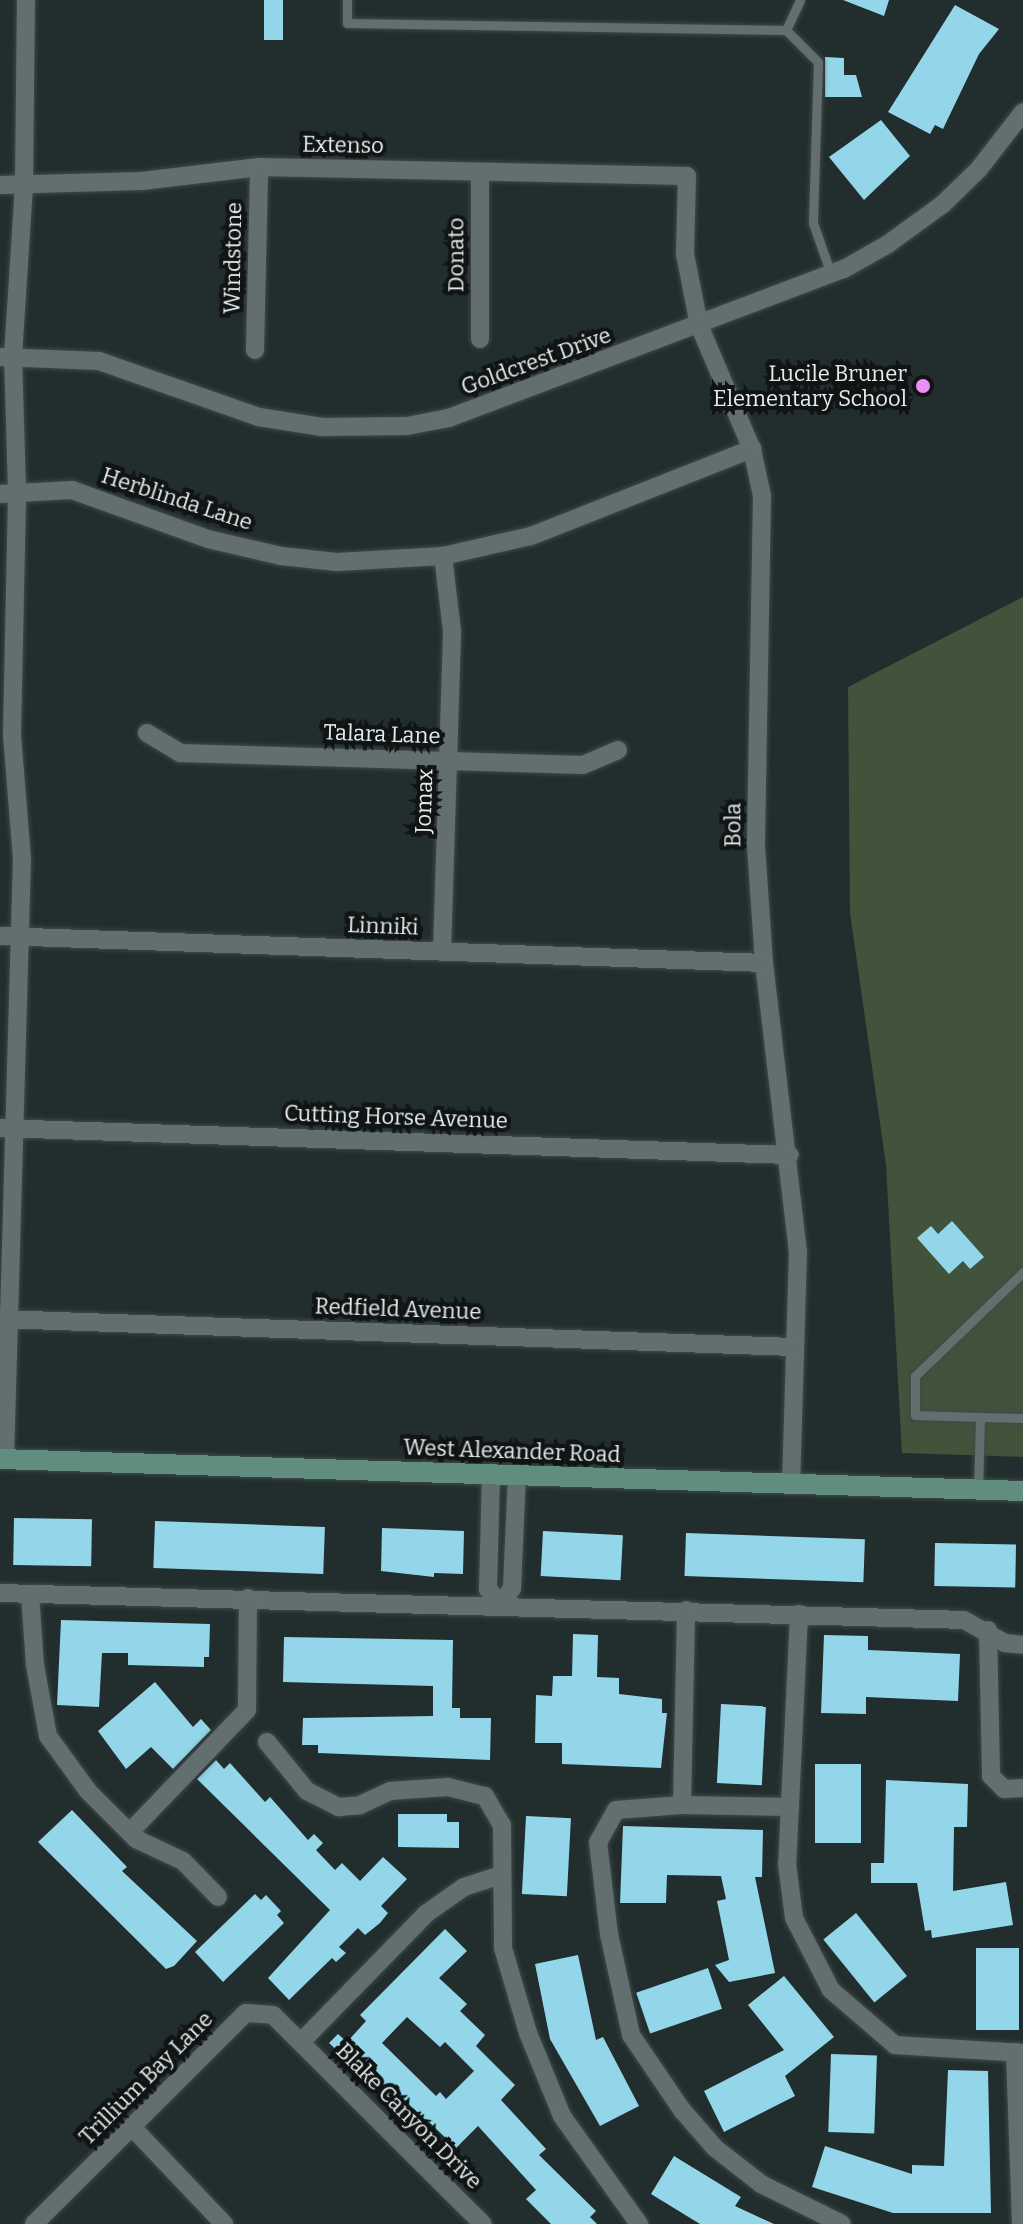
<!DOCTYPE html>
<style>
body{margin:0}
#map{position:relative;width:1023px;height:2224px;overflow:hidden;background:#222d2d;font-family:Bitter,serif}
div>[style]{position:absolute}
[style*='--x']{left:calc(var(--x)*1px);top:calc(var(--y)*1px);width:calc(var(--w)*1px);rotate:calc(var(--a)*1deg)}
.green>*{inset:0;background:#42533c}
.building>*{inset:0;background:#94d6e9;transform-origin:0 0}
.roads{filter:drop-shadow(0 0 2px #404949) drop-shadow(0 0 2px #404949)}
.lane>*{height:9px;margin:-4.5px;padding:0 4.5px;transform-origin:4.5px;border-radius:4.5px;background:#636f6e}
.street>*{height:18px;margin:-9px;padding:0 9px;transform-origin:9px;border-radius:9px;background:#636f6e}
.secondary>*{height:20px;margin:-10px;padding:0 10px;transform-origin:10px;border-radius:10px;background:#5f8e7f}
.dots>*{width:22px;height:22px;translate:-50% -50%;box-sizing:border-box;border:4px solid #101414;border-radius:50%}
span{translate:-50% -50%;white-space:nowrap;text-align:center;line-height:1.15;-webkit-text-stroke:8px #101414;paint-order:stroke}
.street-label{font-size:22px;color:#e6edec}
.poi-label{font-size:22px;color:#e6edec}
.right{translate:-100% -50%;text-align:right}
</style>
<div id="map">
<div class="green">
<i style="clip-path:polygon(1023px 597px,1023px 1457px,902px 1453px,886px 1165px,850px 913px,848px 687px)"></i>
</div>
<div class="building">
<i style="left:264px;top:0;width:19px;height:40px"></i>
<i style="clip-path:polygon(843px 0,889px 0,884px 16px)"></i>
<i style="clip-path:polygon(955px 5px,999px 29px,979px 54px,943px 129px,935px 125px,930px 134px,888px 112px)"></i>
<i style="clip-path:polygon(825px 57px,844px 58px,844px 75px,856px 75px,862px 97px,825px 97px)"></i>
<i style="clip-path:polygon(881px 120px,910px 156px,864px 200px,829px 157px)"></i>
<i style="clip-path:polygon(952px 1221px,984px 1257px,970px 1269px,963px 1261px,949px 1274px,917px 1238px,931px 1226px,938px 1234px)"></i>
<i style="left:14px;top:1518px;width:78px;height:47px;rotate:1deg"></i>
<i style="left:155px;top:1521px;width:170px;height:47px;rotate:2deg"></i>
<i style="clip-path:polygon(382px 1528px,464px 1531px,463px 1574px,434px 1573px,434px 1577px,381px 1571px)"></i>
<i style="left:543px;top:1531px;width:80px;height:45px;rotate:3deg"></i>
<i style="left:686px;top:1533px;width:179px;height:43px;rotate:2deg"></i>
<i style="left:935px;top:1543px;width:81px;height:43px;rotate:1deg"></i>
<i style="clip-path:polygon(61px 1620px,210px 1624px,209px 1657px,204px 1657px,204px 1667px,128px 1665px,128px 1653px,102px 1653px,99px 1707px,57px 1705px)"></i>
<i style="clip-path:polygon(573px 1634px,598px 1635px,597px 1677px,619px 1678px,619px 1694px,662px 1699px,662px 1713px,667px 1713px,661px 1768px,562px 1764px,562px 1743px,535px 1743px,536px 1695px,552px 1696px,553px 1676px,572px 1676px)"></i>
<i style="clip-path:polygon(824px 1635px,868px 1636px,868px 1650px,960px 1654px,958px 1701px,866px 1697px,866px 1714px,821px 1713px)"></i>
<i style="clip-path:polygon(284px 1637px,453px 1640px,452px 1708px,460px 1708px,460px 1718px,491px 1718px,490px 1760px,318px 1753px,318px 1745px,302px 1745px,303px 1718px,433px 1716px,433px 1686px,283px 1682px)"></i>
<i style="clip-path:polygon(155px 1682px,193px 1727px,201px 1719px,211px 1730px,173px 1769px,151px 1747px,126px 1769px,98px 1731px)"></i>
<i style="left:721px;top:1704px;width:45px;height:79px;rotate:3deg"></i>
<i style="clip-path:polygon(216px 1760px,224px 1769px,230px 1763px,265px 1802px,270px 1797px,308px 1840px,314px 1834px,323px 1843px,316px 1850px,335px 1870px,342px 1863px,360px 1881px,383px 1857px,407px 1879px,381px 1906px,388px 1913px,380px 1923px,365px 1935px,358px 1928px,339px 1947px,346px 1953px,336px 1962px,332px 1958px,289px 2000px,268px 1978px,330px 1910px,197px 1779px)"></i>
<i style="left:815px;top:1764px;width:46px;height:79px"></i>
<i style="clip-path:polygon(886px 1780px,968px 1784px,967px 1827px,954px 1827px,953px 1891px,1006px 1882px,1013px 1925px,932px 1938px,931px 1930px,925px 1931px,917px 1883px,871px 1883px,871px 1863px,884px 1863px)"></i>
<i style="clip-path:polygon(72px 1810px,127px 1867px,122px 1871px,197px 1941px,174px 1966px,166px 1969px,38px 1842px)"></i>
<i style="clip-path:polygon(398px 1814px,447px 1814px,447px 1822px,459px 1822px,459px 1848px,398px 1847px)"></i>
<i style="left:526px;top:1816px;width:45px;height:78px;rotate:3deg"></i>
<i style="clip-path:polygon(623px 1826px,763px 1830px,762px 1877px,755px 1877px,775px 1973px,729px 1982px,715px 1965px,729px 1960px,717px 1901px,726px 1899px,721px 1876px,667px 1875px,666px 1903px,620px 1903px)"></i>
<i style="clip-path:polygon(255px 1894px,261px 1900px,266px 1895px,281px 1911px,277px 1915px,284px 1923px,223px 1982px,195px 1952px)"></i>
<i style="left:856px;top:1913px;width:81px;height:42px;rotate:51deg"></i>
<i style="clip-path:polygon(evenodd,445px 1929px,467px 1951px,439px 1978px,467px 2004px,460px 2011px,485px 2035px,476px 2046px,515px 2085px,501px 2100px,546px 2149px,539px 2155px,596px 2211px,590px 2217px,597px 2224px,551px 2224px,526px 2199px,536px 2190px,478px 2126px,456px 2148px,429px 2122px,422px 2130px,329px 2043px,338px 2034px,347px 2042px,366px 2021px,360px 2015px,445px 1929px,407px 2017px,440px 2047px,445px 2042px,474px 2071px,446px 2099px,440px 2092px,436px 2096px,382px 2043px,407px 2017px)"></i>
<i style="left:976px;top:1948px;width:43px;height:82px"></i>
<i style="clip-path:polygon(578px 1955px,596px 2040px,603px 2037px,639px 2106px,600px 2126px,550px 2039px,535px 1964px)"></i>
<i style="left:708px;top:1968px;width:43px;height:76px;rotate:71deg"></i>
<i style="clip-path:polygon(784px 1976px,834px 2037px,785px 2076px,795px 2096px,724px 2132px,704px 2091px,784px 2050px,748px 2005px)"></i>
<i style="left:831px;top:2054px;width:46px;height:78px;rotate:2deg"></i>
<i style="clip-path:polygon(948px 2070px,988px 2071px,991px 2213px,893px 2213px,812px 2187px,825px 2146px,912px 2174px,912px 2165px,944px 2166px)"></i>
<i style="clip-path:polygon(674px 2156px,741px 2197px,735px 2206px,774px 2224px,700px 2224px,651px 2194px)"></i>
</div>
<div class="roads">
<div class="lane">
<i style="--x:347;--y:0;--w:23;--a:90"></i>
<i style="--x:347;--y:23;--w:439;--a:0.9"></i>
<i style="--x:800;--y:0;--w:33;--a:115"></i>
<i style="--x:786;--y:30;--w:45;--a:45"></i>
<i style="--x:818;--y:62;--w:161;--a:91.8"></i>
<i style="--x:813;--y:223;--w:54;--a:70.6"></i>
<i style="--x:980;--y:1417;--w:43;--a:1.3"></i>
<i style="--x:978;--y:1490;--w:73;--a:-88.4"></i>
<i style="--x:980;--y:1417;--w:65;--a:-178.2"></i>
<i style="--x:915;--y:1415;--w:39;--a:-90"></i>
<i style="--x:915;--y:1376;--w:150;--a:-43.9"></i>
</div>
<div class="street">
<i style="--x:480;--y:172;--w:167;--a:90"></i>
<i style="--x:0;--y:185;--w:142;--a:-1.6"></i>
<i style="--x:142;--y:181;--w:118;--a:-6.8"></i>
<i style="--x:259;--y:167;--w:428;--a:1.2"></i>
<i style="--x:687;--y:176;--w:78;--a:91.5"></i>
<i style="--x:685;--y:254;--w:72;--a:78.8"></i>
<i style="--x:699;--y:325;--w:135;--a:66.9"></i>
<i style="--x:752;--y:449;--w:48;--a:78"></i>
<i style="--x:762;--y:496;--w:350;--a:91"></i>
<i style="--x:756;--y:846;--w:117;--a:86.1"></i>
<i style="--x:764;--y:963;--w:290;--a:83.3"></i>
<i style="--x:798;--y:1251;--w:232;--a:91.7"></i>
<i style="--x:255;--y:350;--w:183;--a:-88.7"></i>
<i style="--x:0;--y:357;--w:99;--a:2.3"></i>
<i style="--x:99;--y:361;--w:170;--a:19.3"></i>
<i style="--x:259;--y:417;--w:64;--a:9"></i>
<i style="--x:322;--y:427;--w:85;--a:-0.7"></i>
<i style="--x:407;--y:426;--w:43;--a:-10.8"></i>
<i style="--x:449;--y:418;--w:422;--a:-20.7"></i>
<i style="--x:844;--y:269;--w:51;--a:-29.6"></i>
<i style="--x:888;--y:244;--w:68;--a:-36"></i>
<i style="--x:943;--y:204;--w:50;--a:-44.2"></i>
<i style="--x:979;--y:169;--w:72;--a:-52.3"></i>
<i style="--x:0;--y:494;--w:72;--a:-3.2"></i>
<i style="--x:72;--y:490;--w:145;--a:19.8"></i>
<i style="--x:208;--y:539;--w:75;--a:13.1"></i>
<i style="--x:281;--y:556;--w:56;--a:6.1"></i>
<i style="--x:337;--y:562;--w:106;--a:-3.2"></i>
<i style="--x:443;--y:556;--w:90;--a:-12.8"></i>
<i style="--x:531;--y:536;--w:238;--a:-21.5"></i>
<i style="--x:147;--y:733;--w:39;--a:31"></i>
<i style="--x:180;--y:753;--w:403;--a:1.7"></i>
<i style="--x:583;--y:765;--w:38;--a:-23"></i>
<i style="--x:0;--y:936;--w:764;--a:2.02"></i>
<i style="--x:442;--y:952;--w:321;--a:-88.2"></i>
<i style="--x:452;--y:631;--w:76;--a:-96.8"></i>
<i style="--x:0;--y:1128;--w:790;--a:1.96"></i>
<i style="--x:0;--y:1319;--w:794;--a:2.02"></i>
<i style="--x:5;--y:1459;--w:600;--a:-88.38"></i>
<i style="--x:22;--y:859;--w:124;--a:-94.6"></i>
<i style="--x:12;--y:735;--w:245;--a:-88.8"></i>
<i style="--x:17;--y:490;--w:134;--a:-91.7"></i>
<i style="--x:13;--y:356;--w:171;--a:-86.3"></i>
<i style="--x:24;--y:185;--w:185;--a:-89.4"></i>
<i style="--x:491;--y:1474;--w:115;--a:91.5"></i>
<i style="--x:488;--y:1589;--w:21;--a:51"></i>
<i style="--x:501;--y:1605;--w:20;--a:-57"></i>
<i style="--x:512;--y:1588;--w:113;--a:-87.5"></i>
<i style="--x:0;--y:1593;--w:964;--a:1.6"></i>
<i style="--x:964;--y:1620;--w:47;--a:29.3"></i>
<i style="--x:1005;--y:1643;--w:18;--a:6"></i>
<i style="--x:30;--y:1594;--w:71;--a:86"></i>
<i style="--x:35;--y:1665;--w:72;--a:79.6"></i>
<i style="--x:48;--y:1736;--w:68;--a:54"></i>
<i style="--x:88;--y:1791;--w:68;--a:45"></i>
<i style="--x:136;--y:1839;--w:52;--a:25.1"></i>
<i style="--x:183;--y:1861;--w:50;--a:45.8"></i>
<i style="--x:799;--y:1614;--w:250;--a:92.7"></i>
<i style="--x:787;--y:1864;--w:54;--a:82.6"></i>
<i style="--x:794;--y:1918;--w:81;--a:62.8"></i>
<i style="--x:831;--y:1990;--w:84;--a:40.7"></i>
<i style="--x:895;--y:2045;--w:128;--a:3.6"></i>
<i style="--x:988;--y:1630;--w:146;--a:88.8"></i>
<i style="--x:991;--y:1776;--w:18;--a:45"></i>
<i style="--x:1004;--y:1789;--w:19;--a:-3"></i>
<i style="--x:267;--y:1742;--w:63;--a:50.8"></i>
<i style="--x:307;--y:1791;--w:36;--a:27"></i>
<i style="--x:339;--y:1807;--w:21;--a:-5"></i>
<i style="--x:360;--y:1805;--w:33;--a:-25"></i>
<i style="--x:390;--y:1791;--w:58;--a:-3.9"></i>
<i style="--x:448;--y:1787;--w:38;--a:14"></i>
<i style="--x:485;--y:1796;--w:34;--a:60"></i>
<i style="--x:502;--y:1825;--w:123;--a:89.5"></i>
<i style="--x:503;--y:1948;--w:89;--a:73.6"></i>
<i style="--x:528;--y:2033;--w:90;--a:67.7"></i>
<i style="--x:562;--y:2116;--w:133;--a:54.5"></i>
<i style="--x:682;--y:1805;--w:195;--a:-88.8"></i>
<i style="--x:790;--y:1807;--w:108;--a:-178.9"></i>
<i style="--x:682;--y:1805;--w:66;--a:175.7"></i>
<i style="--x:616;--y:1810;--w:37;--a:119"></i>
<i style="--x:598;--y:1842;--w:93;--a:83.2"></i>
<i style="--x:609;--y:1934;--w:103;--a:77.7"></i>
<i style="--x:631;--y:2035;--w:91;--a:55.8"></i>
<i style="--x:682;--y:2110;--w:50;--a:49"></i>
<i style="--x:715;--y:2148;--w:58;--a:38"></i>
<i style="--x:761;--y:2184;--w:90;--a:26.3"></i>
<i style="--x:130;--y:1832;--w:169;--a:-46.2"></i>
<i style="--x:247;--y:1710;--w:112;--a:-89.5"></i>
<i style="--x:302;--y:2041;--w:179;--a:-45.7"></i>
<i style="--x:427;--y:1913;--w:45;--a:-35.1"></i>
<i style="--x:464;--y:1887;--w:40;--a:-18"></i>
<i style="--x:1015;--y:2052;--w:172;--a:88"></i>
<i style="--x:132;--y:2127;--w:134;--a:46.5"></i>
<i style="--x:34;--y:2224;--w:299;--a:-44.9"></i>
<i style="--x:246;--y:2013;--w:27;--a:4"></i>
<i style="--x:273;--y:2015;--w:296;--a:44.9"></i>
</div>
<div class="secondary">
<i style="--x:0;--y:1459;--w:1024;--a:1.79"></i>
</div>
</div>
<div class="dots">
<i style="left:923px;top:386px;background:#ee8cf8"></i>
</div>
<div class="street-label">
<span style="left:343px;top:145px;rotate:1deg">Extenso</span>
<span style="left:456px;top:255px;rotate:-90deg">Donato</span>
<span style="left:233px;top:258px;rotate:-89deg">Windstone</span>
<span style="left:536px;top:361px;rotate:-20deg">Goldcrest Drive</span>
<span style="left:177px;top:499px;rotate:18deg">Herblinda Lane</span>
<span style="left:382px;top:734px;rotate:2deg">Talara Lane</span>
<span style="left:424px;top:801px;rotate:-88deg">Jomax</span>
<span style="left:733px;top:825px;rotate:-90deg">Bola</span>
<span style="left:383px;top:926px;rotate:2deg">Linniki</span>
<span style="left:396px;top:1117px;rotate:2deg">Cutting Horse Avenue</span>
<span style="left:398px;top:1309px;rotate:2deg">Redfield Avenue</span>
<span style="left:512px;top:1451px;rotate:2deg">West Alexander Road</span>
<span style="left:146px;top:2078px;rotate:-45deg">Trillium Bay Lane</span>
<span style="left:409px;top:2116px;rotate:45deg">Blake Canyon Drive</span>
</div>
<div class="poi-label">
<span class="right" style="left:907px;top:386px">Lucile Bruner<br>Elementary School</span>
</div>
</div>
